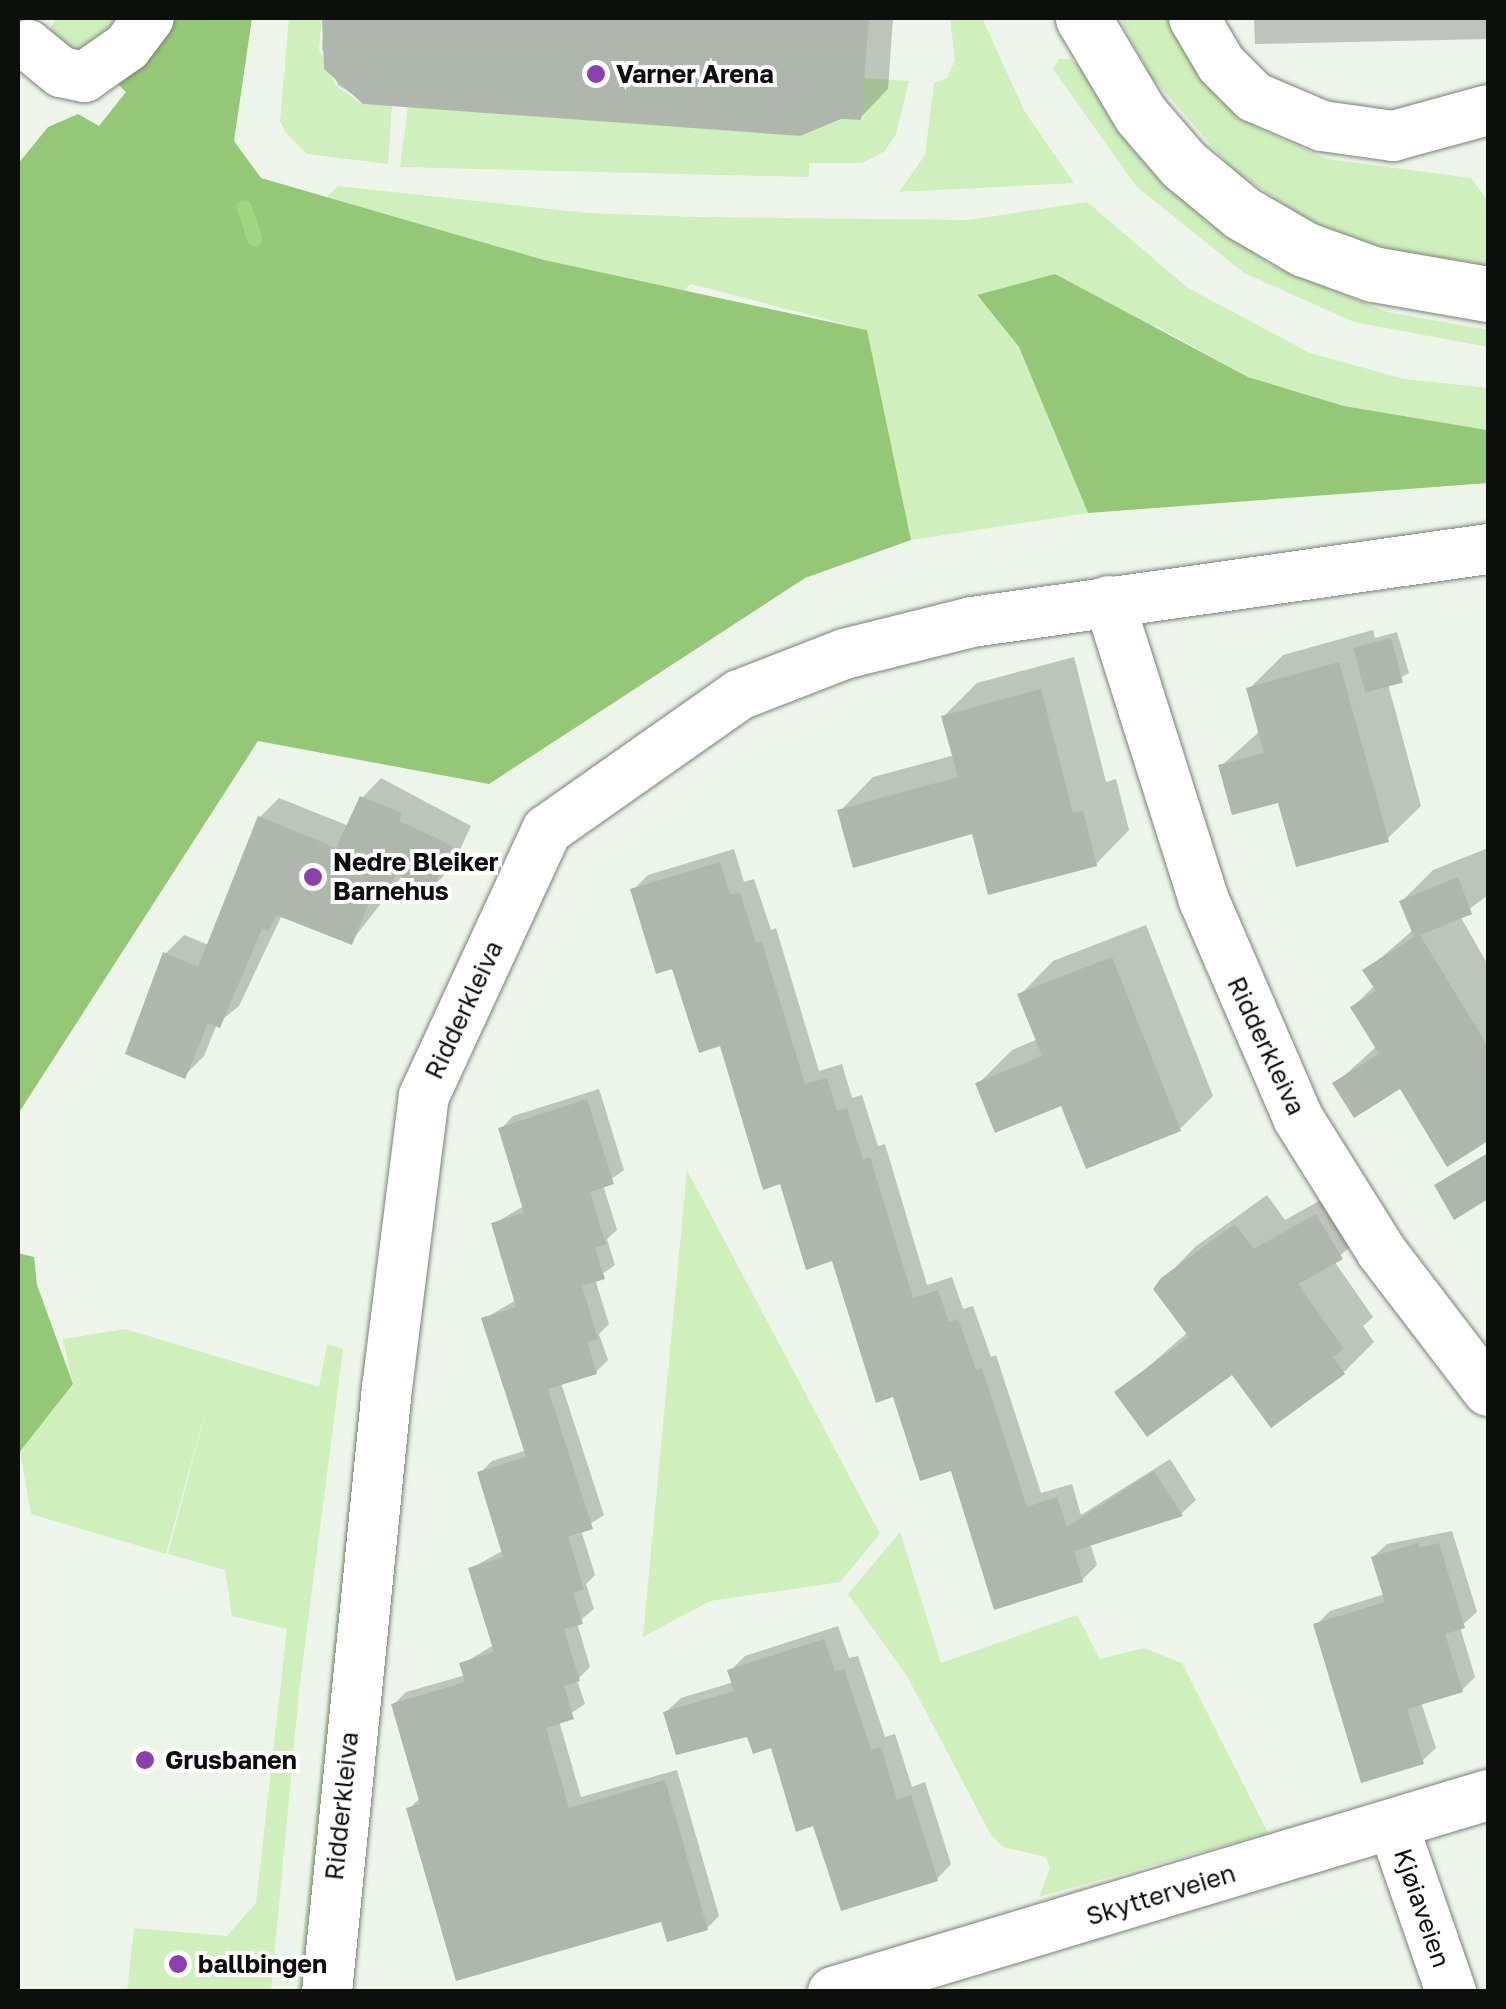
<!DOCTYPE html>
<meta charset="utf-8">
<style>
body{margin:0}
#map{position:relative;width:1506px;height:2009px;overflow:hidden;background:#edf5ea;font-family:"Golos Text",sans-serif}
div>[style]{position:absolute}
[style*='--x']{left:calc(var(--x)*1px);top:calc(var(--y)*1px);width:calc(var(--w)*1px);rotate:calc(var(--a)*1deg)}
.green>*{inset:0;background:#cfefbc;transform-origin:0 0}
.forest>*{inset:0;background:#95c876}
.shadow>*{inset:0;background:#0003}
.stream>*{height:15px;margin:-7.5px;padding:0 7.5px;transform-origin:7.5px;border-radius:7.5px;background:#a1d582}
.building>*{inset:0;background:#afb6ac;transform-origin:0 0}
.roads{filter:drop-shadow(0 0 2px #7b8177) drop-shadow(0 0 2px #7b8177)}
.minor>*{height:50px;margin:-25px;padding:0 25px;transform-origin:25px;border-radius:25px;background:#fff}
.major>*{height:55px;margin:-27.5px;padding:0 27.5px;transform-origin:27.5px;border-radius:27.5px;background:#fff}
.dots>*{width:28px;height:28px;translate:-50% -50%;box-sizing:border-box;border:5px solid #fff;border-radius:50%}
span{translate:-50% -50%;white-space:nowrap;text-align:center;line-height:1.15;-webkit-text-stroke:8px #fff;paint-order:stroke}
.poi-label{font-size:25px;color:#0d0f0c;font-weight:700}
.left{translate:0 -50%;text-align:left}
.street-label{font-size:25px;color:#0d0f0c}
.frame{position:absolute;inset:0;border:20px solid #0d0f0c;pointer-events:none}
</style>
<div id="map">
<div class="green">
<i style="clip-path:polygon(56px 18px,137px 18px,74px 60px,48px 33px)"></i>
<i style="clip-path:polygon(289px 18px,322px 18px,319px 49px,336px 86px,363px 104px,392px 106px,388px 164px,307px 154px,286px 133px,280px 121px)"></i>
<i style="clip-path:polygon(950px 18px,982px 18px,1025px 112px,1074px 183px,899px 192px,925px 155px,934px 83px,947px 78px,955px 60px)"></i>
<i style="clip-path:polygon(1120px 18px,1173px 18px,1203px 75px,1255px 127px,1327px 159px,1471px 178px,1488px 201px,1488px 268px,1392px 252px,1311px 222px,1233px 170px,1149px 74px)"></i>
<i style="clip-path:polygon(1059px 59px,1071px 59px,1081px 69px,1133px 150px,1173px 193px,1269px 264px,1387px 312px,1488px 330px,1488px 347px,1354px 322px,1244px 273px,1136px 186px,1053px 69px)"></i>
<i style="clip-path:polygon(864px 78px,909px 81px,896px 134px,885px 151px,862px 163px,809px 163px,809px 177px,400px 167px,408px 106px,800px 136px,841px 119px,860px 120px)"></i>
<i style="clip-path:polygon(338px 186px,587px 213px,698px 217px,968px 220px,1087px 202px,1188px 288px,1310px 353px,1404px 379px,1488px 388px,1488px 448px,1487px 430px,1344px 406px,1248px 377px,1158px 327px,977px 296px,1019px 347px,1088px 513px,911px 540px,867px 330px,691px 284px,669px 303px,293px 232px)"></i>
<i style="clip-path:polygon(687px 1170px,880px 1534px,840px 1582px,710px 1601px,643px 1637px)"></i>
<i style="clip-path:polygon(125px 1329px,319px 1387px,327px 1344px,343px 1349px,299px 1692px,271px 1991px,127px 1991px,134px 1928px,227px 1936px,256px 1903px,287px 1629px,232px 1616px,225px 1570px,168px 1554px,210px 1395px,166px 1554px,31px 1514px,20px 1451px,73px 1384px,63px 1339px)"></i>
<i style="left:364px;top:1356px;width:9px;height:640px;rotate:6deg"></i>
<i style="clip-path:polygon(900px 1532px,941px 1663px,1077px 1615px,1100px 1659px,1144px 1648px,1182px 1663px,1268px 1833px,1039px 1897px,1050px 1868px,1046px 1857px,1003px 1847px,991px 1835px,907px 1676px,848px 1594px)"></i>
</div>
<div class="forest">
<i style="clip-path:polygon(164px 18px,252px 18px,234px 141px,261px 178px,544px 260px,867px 330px,911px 540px,805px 578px,489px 784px,258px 741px,18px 1114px,18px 164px,48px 127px,78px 114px,99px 126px,126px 92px,114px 80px)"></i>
<i style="clip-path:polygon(1055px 274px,1248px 377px,1344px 406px,1487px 430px,1488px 483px,1088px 513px,1019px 347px,977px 295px)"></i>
<i style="clip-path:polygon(18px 1253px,34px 1257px,37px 1285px,73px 1384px,18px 1454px)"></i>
</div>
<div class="shadow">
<i style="clip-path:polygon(324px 18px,893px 18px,888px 89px,860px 118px,363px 101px,338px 85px,322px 49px)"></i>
<i style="clip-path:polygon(1254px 18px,1488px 18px,1488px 39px,1255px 44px)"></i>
<i style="clip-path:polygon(1373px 630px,1375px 638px,1397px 632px,1409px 673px,1388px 684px,1421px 806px,1387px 839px,1279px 800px,1221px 766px,1260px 731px,1249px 689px,1283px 655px)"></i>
<i style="clip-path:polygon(1074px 657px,1106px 782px,1116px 779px,1129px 830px,1096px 864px,973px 831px,840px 811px,873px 777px,955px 755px,944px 716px,977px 683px)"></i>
<i style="clip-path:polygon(381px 778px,471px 826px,451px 869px,431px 888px,403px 875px,351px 942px,282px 915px,239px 1006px,217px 1024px,204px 1056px,184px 1076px,165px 954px,184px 935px,209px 945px,260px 817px,279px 798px,349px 826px,362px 798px)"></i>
<i style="clip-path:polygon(1488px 848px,1488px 895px,1460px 916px,1488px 965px,1488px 1138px,1448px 1163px,1401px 1085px,1335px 1084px,1377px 1046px,1353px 1007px,1375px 985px,1366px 971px,1414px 929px,1402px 901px,1433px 870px)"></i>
<i style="clip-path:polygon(734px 849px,744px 882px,754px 879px,771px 930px,776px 928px,819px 1071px,842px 1064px,852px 1098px,862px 1095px,878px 1146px,885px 1144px,927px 1285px,952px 1277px,963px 1309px,973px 1306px,991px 1357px,996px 1355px,1041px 1493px,1072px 1484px,1081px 1515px,1170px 1459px,1196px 1500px,1181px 1514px,1090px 1543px,1097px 1565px,1082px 1580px,952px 1468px,895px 1394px,833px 1258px,782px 1181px,721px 1043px,633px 890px,648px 875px)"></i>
<i style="clip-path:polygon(1146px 925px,1213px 1096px,1180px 1129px,978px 1084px,1012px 1050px,1038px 1039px,1020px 995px,1053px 961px)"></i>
<i style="clip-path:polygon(599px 1089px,624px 1170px,603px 1185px,617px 1230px,607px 1239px,615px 1265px,595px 1279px,609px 1324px,599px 1334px,608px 1360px,596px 1372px,561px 1383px,604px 1515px,581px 1530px,595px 1575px,586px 1584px,594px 1609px,577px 1623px,590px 1667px,577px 1680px,585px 1704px,559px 1721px,581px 1797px,677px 1770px,719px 1916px,707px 1928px,662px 1919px,409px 1809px,421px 1797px,394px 1704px,406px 1692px,466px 1675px,462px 1664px,494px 1645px,471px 1568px,504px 1550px,480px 1473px,492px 1461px,527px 1450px,484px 1319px,516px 1300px,493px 1224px,524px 1206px,501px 1129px,513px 1116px)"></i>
<i style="clip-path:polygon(1348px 1185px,1372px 1227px,1334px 1261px,1373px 1317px,1363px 1326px,1374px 1342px,1344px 1372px,1232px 1371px,1118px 1393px,1188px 1332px,1163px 1280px,1195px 1247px,1267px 1195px,1285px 1220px)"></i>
<i style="clip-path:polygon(1452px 1531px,1477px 1612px,1460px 1627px,1475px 1677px,1462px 1690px,1421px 1702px,1436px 1748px,1422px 1761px,1316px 1625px,1330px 1611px,1385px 1594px,1373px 1557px,1387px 1544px)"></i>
<i style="clip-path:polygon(838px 1626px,849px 1658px,858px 1656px,885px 1737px,895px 1734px,912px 1787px,925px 1782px,951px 1864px,937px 1879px,815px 1823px,773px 1745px,666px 1712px,681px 1698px,734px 1682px,730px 1671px,745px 1656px)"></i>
</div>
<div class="stream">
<i style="--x:244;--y:207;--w:33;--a:72"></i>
</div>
<div class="building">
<i style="clip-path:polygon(322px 18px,869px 18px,861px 120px,841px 119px,800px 136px,363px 104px,324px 69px)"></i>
<i style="left:1391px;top:638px;width:46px;height:39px;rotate:75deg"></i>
<i style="clip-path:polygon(1339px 662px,1389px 842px,1296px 867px,1278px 803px,1232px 815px,1218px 765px,1264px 753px,1246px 688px)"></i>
<i style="clip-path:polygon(1041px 689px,1073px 813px,1083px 811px,1097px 866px,988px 895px,972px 834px,853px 868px,837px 810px,958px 777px,941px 716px)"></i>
<i style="clip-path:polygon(360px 796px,402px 813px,399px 821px,453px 846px,432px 891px,396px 875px,381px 902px,371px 897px,352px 945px,276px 915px,269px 931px,262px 929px,220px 1028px,208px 1023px,185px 1079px,125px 1054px,163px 952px,198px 967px,258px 816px,336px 848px)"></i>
<i style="clip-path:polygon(720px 862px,730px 895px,740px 892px,756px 943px,762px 942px,805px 1084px,827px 1078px,837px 1111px,847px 1108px,863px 1159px,870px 1157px,913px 1298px,938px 1290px,949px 1322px,958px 1319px,976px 1370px,982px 1368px,1027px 1507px,1057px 1497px,1067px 1527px,1154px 1471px,1183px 1516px,1074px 1551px,1083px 1582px,994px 1610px,951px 1471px,920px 1481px,893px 1397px,876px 1403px,832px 1261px,806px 1270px,780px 1184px,763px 1190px,720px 1046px,699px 1053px,672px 969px,656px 974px,630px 889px)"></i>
<i style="clip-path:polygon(1458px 877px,1472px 914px,1420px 935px,1488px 1047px,1488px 1141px,1447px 1167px,1400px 1089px,1354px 1118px,1332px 1083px,1379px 1054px,1350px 1007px,1376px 991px,1362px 970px,1414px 937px,1399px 901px)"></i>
<i style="clip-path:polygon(1112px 957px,1181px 1131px,1086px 1169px,1061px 1106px,995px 1133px,975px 1083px,1042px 1056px,1017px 994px)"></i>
<i style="clip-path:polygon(587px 1099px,614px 1184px,590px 1192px,606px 1244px,595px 1248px,605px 1279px,582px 1286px,598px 1339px,587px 1342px,597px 1374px,548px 1389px,593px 1529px,568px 1537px,584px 1589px,573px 1593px,583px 1624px,564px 1629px,580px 1681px,564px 1686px,574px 1719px,546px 1728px,569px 1808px,665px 1780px,708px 1930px,667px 1942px,661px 1922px,456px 1981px,406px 1808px,420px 1804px,391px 1704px,465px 1682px,459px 1663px,494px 1652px,468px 1568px,503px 1557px,477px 1472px,526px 1457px,481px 1318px,516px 1307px,491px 1223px,524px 1213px,498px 1128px)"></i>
<i style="clip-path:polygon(1488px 1153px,1488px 1199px,1454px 1220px,1434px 1185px)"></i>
<i style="clip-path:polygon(1316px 1214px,1343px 1259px,1298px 1284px,1344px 1349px,1333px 1357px,1345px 1374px,1271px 1428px,1232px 1375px,1147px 1437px,1114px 1392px,1189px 1337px,1153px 1289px,1161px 1278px,1235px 1224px,1254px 1249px)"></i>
<i style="clip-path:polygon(1418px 1543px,1420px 1548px,1439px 1543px,1465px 1628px,1445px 1634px,1463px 1692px,1407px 1709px,1424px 1764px,1361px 1783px,1313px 1624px,1385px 1602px,1371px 1557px)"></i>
<i style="clip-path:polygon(824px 1639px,835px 1671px,844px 1669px,871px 1750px,881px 1747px,897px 1800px,911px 1795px,938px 1881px,841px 1911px,813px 1826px,796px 1832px,771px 1748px,753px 1754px,747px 1737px,676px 1755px,663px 1712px,734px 1691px,727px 1670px)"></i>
</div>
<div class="roads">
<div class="minor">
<i style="--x:1194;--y:18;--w:53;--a:59.6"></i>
<i style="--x:1221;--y:64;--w:47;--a:45"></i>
<i style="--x:1254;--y:97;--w:74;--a:23.1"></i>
<i style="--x:1322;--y:126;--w:72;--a:8"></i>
<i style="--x:1393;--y:136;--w:98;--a:-15.3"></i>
<i style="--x:28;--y:45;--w:43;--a:39.3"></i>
<i style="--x:61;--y:72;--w:24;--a:12"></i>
<i style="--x:84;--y:77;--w:52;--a:-34.9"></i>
<i style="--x:127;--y:47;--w:36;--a:-53"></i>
<i style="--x:1109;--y:601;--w:312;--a:72.4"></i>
<i style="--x:1203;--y:898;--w:240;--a:66.6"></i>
<i style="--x:1298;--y:1118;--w:157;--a:58"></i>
<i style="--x:1381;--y:1251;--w:176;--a:52.6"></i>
<i style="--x:1393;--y:1825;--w:177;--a:70.8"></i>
<i style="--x:327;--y:1992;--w:607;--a:-84.33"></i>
<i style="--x:387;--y:1388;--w:294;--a:-82.8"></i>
<i style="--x:424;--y:1096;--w:293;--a:-65.2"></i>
<i style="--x:547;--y:830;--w:235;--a:-35.1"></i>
<i style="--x:739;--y:695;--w:113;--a:-21.3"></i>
<i style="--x:844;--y:654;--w:132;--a:-14"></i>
<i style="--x:972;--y:622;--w:521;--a:-8.05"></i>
<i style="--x:833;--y:1992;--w:684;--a:-16.74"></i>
</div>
<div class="major">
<i style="--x:1083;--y:18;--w:112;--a:59.3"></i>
<i style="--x:1140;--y:114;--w:66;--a:49.3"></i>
<i style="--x:1183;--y:164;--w:77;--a:39.7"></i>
<i style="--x:1242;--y:213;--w:72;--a:30.1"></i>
<i style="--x:1304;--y:249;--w:73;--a:19.9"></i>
<i style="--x:1373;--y:274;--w:117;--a:9.9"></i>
</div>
</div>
<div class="dots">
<i style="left:596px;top:74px;background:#8d3eaf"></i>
<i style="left:313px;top:877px;background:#8d3eaf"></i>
<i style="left:145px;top:1760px;background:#8d3eaf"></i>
<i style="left:178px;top:1964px;background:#8d3eaf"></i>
</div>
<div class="poi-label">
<span class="left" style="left:616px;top:74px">Varner Arena</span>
<span class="left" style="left:333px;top:877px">Nedre Bleiker<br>Barnehus</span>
<span class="left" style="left:165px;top:1760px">Grusbanen</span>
<span class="left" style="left:198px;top:1964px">ballbingen</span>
</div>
<div class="street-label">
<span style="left:464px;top:1010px;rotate:-65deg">Ridderkleiva</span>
<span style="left:1266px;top:1046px;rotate:65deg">Ridderkleiva</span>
<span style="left:342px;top:1806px;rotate:-84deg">Ridderkleiva</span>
<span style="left:1161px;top:1895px;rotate:-17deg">Skytterveien</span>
<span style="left:1422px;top:1908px;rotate:71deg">Kjøiaveien</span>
</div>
<div class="frame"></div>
</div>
